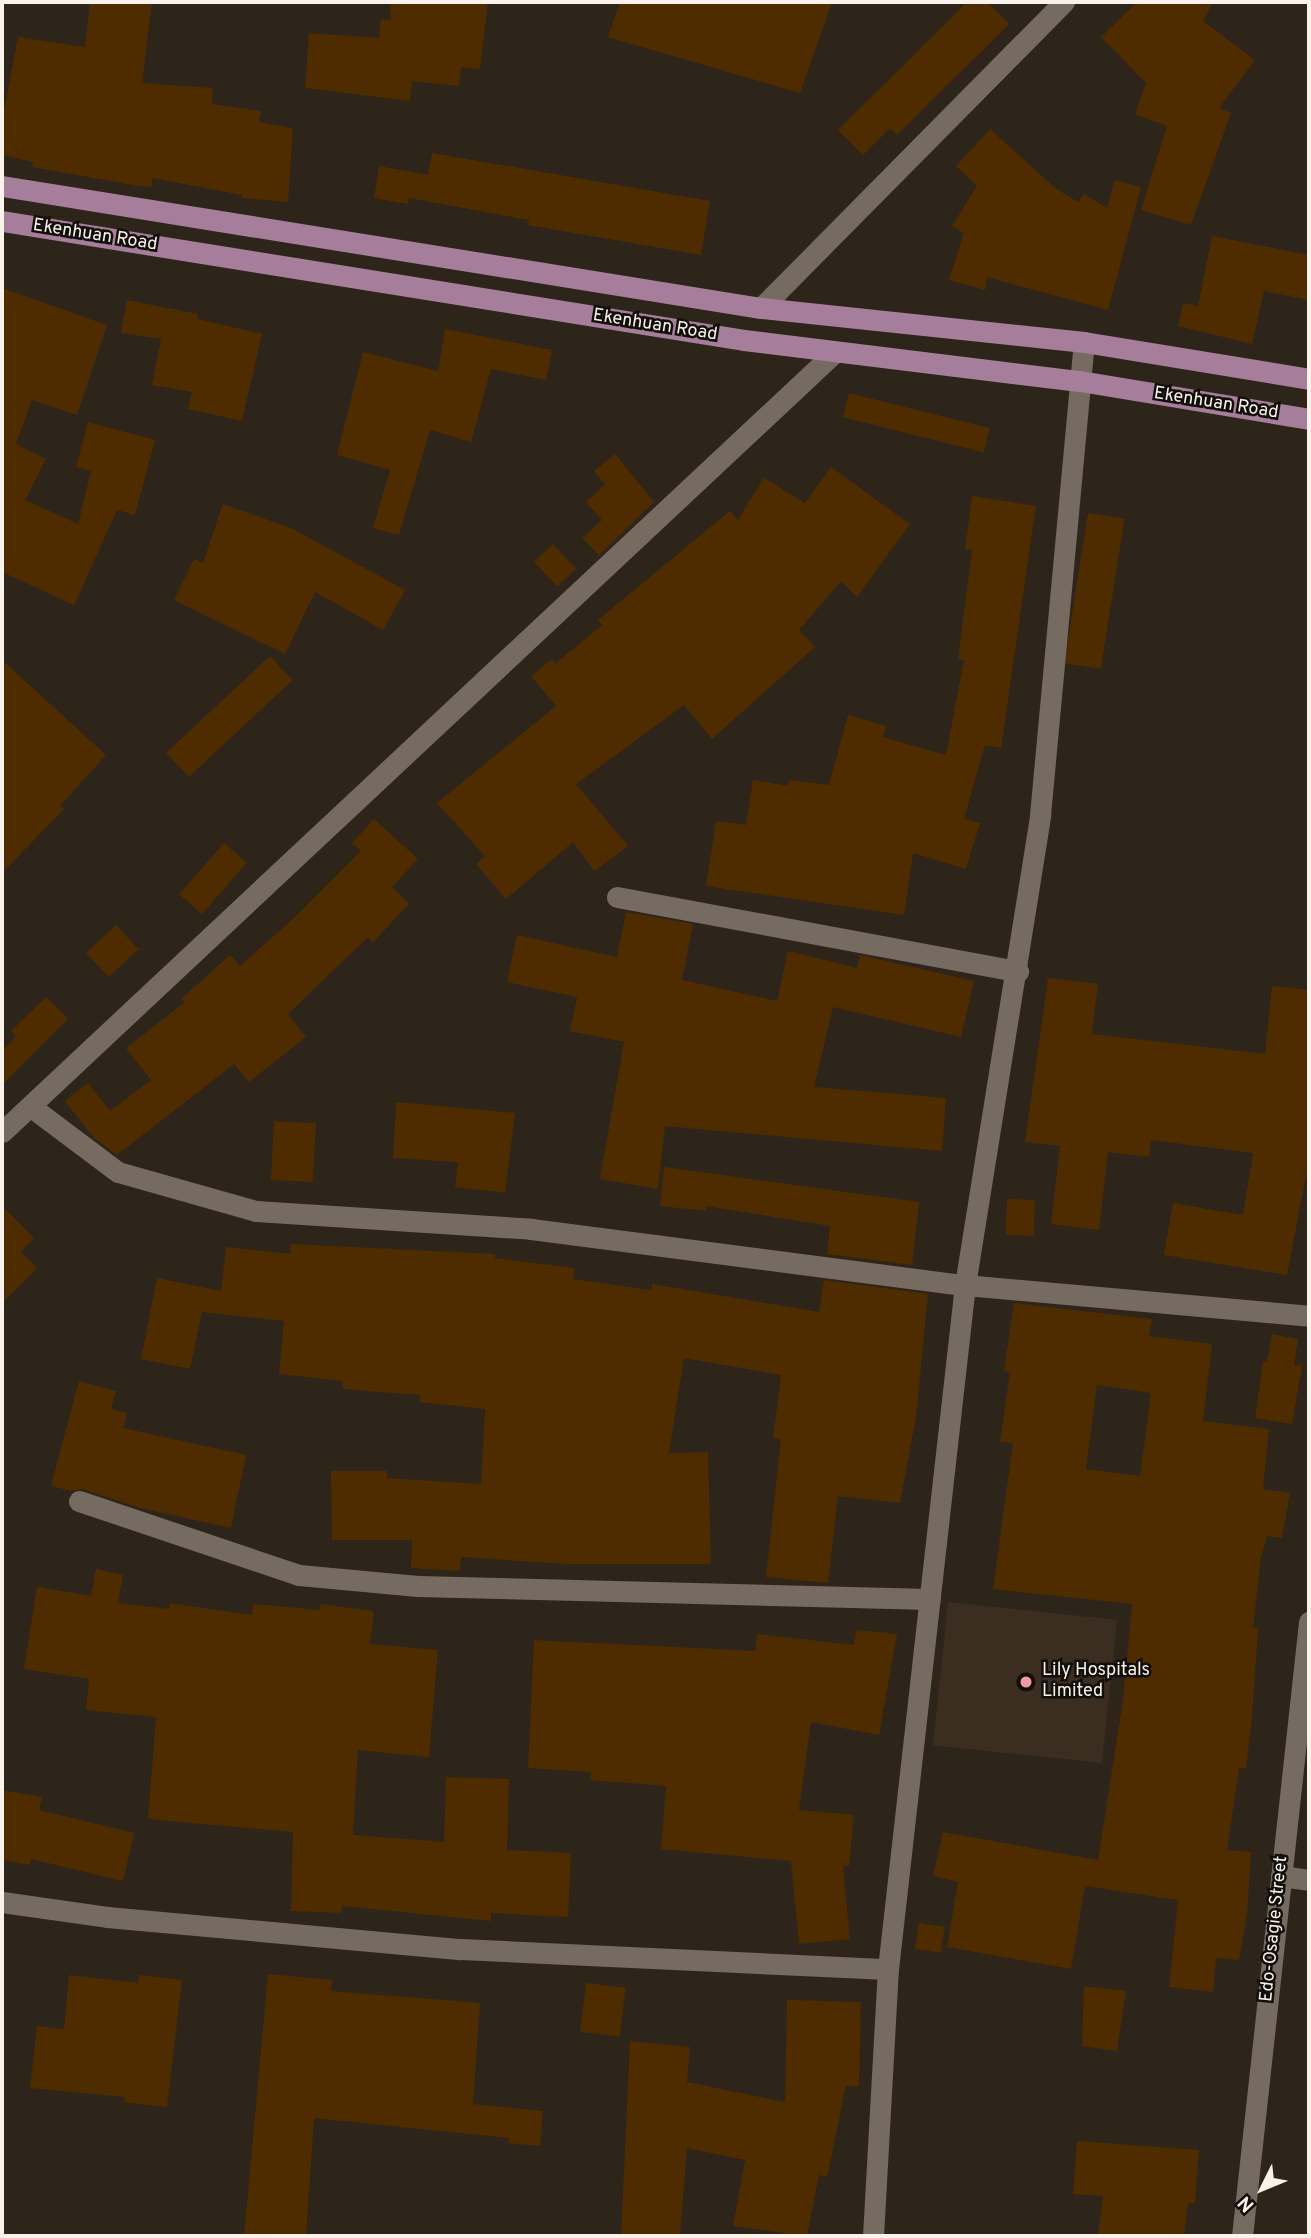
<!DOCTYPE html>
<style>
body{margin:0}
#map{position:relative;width:1311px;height:2238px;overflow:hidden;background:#2d241a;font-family:Overpass,sans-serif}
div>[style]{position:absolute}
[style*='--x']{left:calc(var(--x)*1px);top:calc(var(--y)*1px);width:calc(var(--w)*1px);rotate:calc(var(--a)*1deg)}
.built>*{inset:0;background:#3b2d1f;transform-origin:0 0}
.building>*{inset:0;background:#4f2c00;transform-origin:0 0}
.minor>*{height:21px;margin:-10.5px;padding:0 10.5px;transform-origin:10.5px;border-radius:10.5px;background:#766b60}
.major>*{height:21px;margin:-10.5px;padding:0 10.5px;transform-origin:10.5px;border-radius:10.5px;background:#a67e9b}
.dots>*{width:19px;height:19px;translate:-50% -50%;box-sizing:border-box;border:4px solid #120e0a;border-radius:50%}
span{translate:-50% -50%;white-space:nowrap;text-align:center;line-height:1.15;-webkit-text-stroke:5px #120e0a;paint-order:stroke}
.street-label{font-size:18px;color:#f9f3ec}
.poi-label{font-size:18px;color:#f9f3ec}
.left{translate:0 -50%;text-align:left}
.frame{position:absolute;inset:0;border:4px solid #f9f3ec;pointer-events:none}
.north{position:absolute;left:1227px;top:2154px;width:70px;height:70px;-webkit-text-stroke:5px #120e0a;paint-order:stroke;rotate:227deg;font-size:19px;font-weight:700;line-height:28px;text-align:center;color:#f9f3ec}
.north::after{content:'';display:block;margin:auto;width:24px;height:32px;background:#f9f3ec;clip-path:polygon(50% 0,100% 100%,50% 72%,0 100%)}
</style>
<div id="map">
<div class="built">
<i style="left:948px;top:1602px;width:170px;height:144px;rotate:6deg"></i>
</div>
<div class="building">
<i style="clip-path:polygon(90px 2px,152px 2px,142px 83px,213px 88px,212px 104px,261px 111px,259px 122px,293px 128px,288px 202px,242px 198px,242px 195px,152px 178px,152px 187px,133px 185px,32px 167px,33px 162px,2px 155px,2px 122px,18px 37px,85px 47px)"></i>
<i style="clip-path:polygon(390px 2px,488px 2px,480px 69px,461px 67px,459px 86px,412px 81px,410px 101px,305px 88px,309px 33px,379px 38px,381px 19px,391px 20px)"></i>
<i style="clip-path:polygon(620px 2px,832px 2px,800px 93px,608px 37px)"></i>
<i style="clip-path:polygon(967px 2px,987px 2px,1009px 24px,897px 135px,890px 128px,863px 155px,838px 130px)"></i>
<i style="clip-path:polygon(1137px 2px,1213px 2px,1203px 21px,1255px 60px,1219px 108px,1231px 113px,1191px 225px,1141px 210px,1167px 126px,1135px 114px,1146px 83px,1101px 37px)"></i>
<i style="clip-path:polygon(990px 129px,1055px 188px,1078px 202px,1084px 194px,1107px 208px,1115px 180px,1141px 187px,1108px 310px,987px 277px,985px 290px,949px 280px,964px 233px,952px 226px,977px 186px,956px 166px)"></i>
<i style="clip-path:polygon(432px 153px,710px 201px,701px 255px,528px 225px,529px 220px,409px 198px,408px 204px,374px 198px,379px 166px,428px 175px)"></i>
<i style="clip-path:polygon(1212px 236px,1309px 255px,1309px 300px,1264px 291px,1252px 344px,1178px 326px,1183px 303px,1198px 306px)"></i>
<i style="clip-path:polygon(2px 288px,107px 325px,77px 415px,32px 400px,16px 444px,46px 459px,25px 500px,78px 524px,91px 471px,76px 467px,88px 422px,155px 440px,135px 515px,117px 510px,74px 605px,2px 572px)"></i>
<i style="clip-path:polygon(127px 300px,198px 314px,197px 319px,262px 334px,242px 421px,188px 409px,192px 392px,152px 385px,161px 339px,121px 333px)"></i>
<i style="clip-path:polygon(445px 329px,552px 350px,546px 380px,491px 369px,471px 442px,430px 430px,399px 535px,373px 528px,390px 470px,337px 455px,363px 352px,438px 371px)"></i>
<i style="left:849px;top:393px;width:145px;height:25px;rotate:14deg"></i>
<i style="clip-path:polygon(615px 454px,654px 502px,599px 555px,582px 538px,602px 520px,586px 502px,605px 484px,594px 471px)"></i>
<i style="clip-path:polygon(831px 467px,910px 524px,857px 597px,841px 581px,799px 630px,815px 647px,712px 739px,684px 705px,576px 784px,628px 846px,594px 871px,573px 842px,506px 899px,476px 864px,485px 856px,437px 803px,556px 706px,531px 676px,552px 659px,555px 664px,602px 625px,598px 620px,730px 511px,738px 520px,764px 478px,805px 503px)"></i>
<i style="clip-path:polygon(972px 496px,1036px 506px,1001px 748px,985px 745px,964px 819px,980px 823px,966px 869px,913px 853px,904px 915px,706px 886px,716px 821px,746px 825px,753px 780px,788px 786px,789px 780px,829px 785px,848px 715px,886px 726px,883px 737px,946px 755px,964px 660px,958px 659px,972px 550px,965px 549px)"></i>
<i style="clip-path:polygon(223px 504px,291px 528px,405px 590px,383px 630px,315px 592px,285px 654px,174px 600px,194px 559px,203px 563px)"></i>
<i style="left:1088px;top:513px;width:37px;height:152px;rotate:9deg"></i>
<i style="left:553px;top:544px;width:34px;height:26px;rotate:47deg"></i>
<i style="left:270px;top:656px;width:33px;height:142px;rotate:47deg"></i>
<i style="clip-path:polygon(2px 660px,106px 755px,60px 806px,64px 809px,2px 873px)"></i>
<i style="clip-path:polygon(374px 819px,418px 859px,392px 887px,409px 904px,373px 942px,368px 937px,288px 1014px,306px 1037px,249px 1082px,234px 1064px,117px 1155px,94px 1138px,65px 1101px,88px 1083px,110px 1111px,151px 1080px,126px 1048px,185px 1002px,181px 999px,230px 955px,240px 966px,295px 917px,361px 851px,352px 843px)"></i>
<i style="left:224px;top:843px;width:30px;height:68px;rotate:41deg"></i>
<i style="clip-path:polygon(626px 912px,693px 924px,682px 980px,777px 1001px,788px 951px,857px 968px,860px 955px,974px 981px,961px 1037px,833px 1007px,814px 1087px,946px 1098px,942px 1151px,665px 1126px,658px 1189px,600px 1179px,624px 1042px,570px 1031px,577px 997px,507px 982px,517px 935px,617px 957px)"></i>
<i style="left:116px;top:925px;width:33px;height:41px;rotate:47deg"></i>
<i style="clip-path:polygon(1048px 978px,1098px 984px,1092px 1034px,1265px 1054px,1272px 986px,1309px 990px,1309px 1160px,1287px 1275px,1164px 1255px,1173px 1203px,1243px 1215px,1253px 1153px,1151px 1140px,1149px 1157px,1108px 1152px,1099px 1230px,1051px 1224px,1060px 1146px,1025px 1142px)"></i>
<i style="clip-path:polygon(46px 997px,68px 1019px,2px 1085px,2px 1052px,16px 1036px,11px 1031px)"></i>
<i style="clip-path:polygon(396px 1102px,515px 1113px,505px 1193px,455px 1187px,458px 1162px,393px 1158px)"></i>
<i style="left:274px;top:1121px;width:42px;height:59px;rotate:3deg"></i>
<i style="clip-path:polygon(664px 1167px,919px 1202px,912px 1265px,827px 1254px,830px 1226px,706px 1206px,706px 1211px,660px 1206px)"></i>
<i style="left:1007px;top:1199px;width:28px;height:36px;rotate:2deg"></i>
<i style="clip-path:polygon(2px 1206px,34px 1238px,21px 1252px,37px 1268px,2px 1303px)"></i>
<i style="clip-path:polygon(291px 1244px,495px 1254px,495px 1258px,574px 1268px,573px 1279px,651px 1290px,652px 1284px,819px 1312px,824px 1280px,928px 1294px,916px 1417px,900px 1503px,838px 1496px,828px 1583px,766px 1577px,781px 1439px,773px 1438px,781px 1375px,684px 1358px,669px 1453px,708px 1452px,711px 1564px,564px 1564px,461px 1557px,460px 1571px,411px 1568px,412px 1540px,332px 1540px,331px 1471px,387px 1471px,387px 1478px,481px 1484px,485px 1409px,420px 1402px,420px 1395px,343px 1389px,343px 1381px,279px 1374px,284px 1321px,202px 1312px,190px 1369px,141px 1359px,157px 1278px,221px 1291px,226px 1247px,290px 1254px)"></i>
<i style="clip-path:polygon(evenodd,1014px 1303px,1152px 1319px,1149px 1336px,1212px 1344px,1203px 1421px,1269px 1429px,1263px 1489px,1290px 1493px,1282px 1538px,1267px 1536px,1261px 1557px,1253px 1628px,1258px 1628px,1252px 1718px,1246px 1768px,1239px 1768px,1227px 1850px,1251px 1852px,1247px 1914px,1239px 1960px,1216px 1958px,1213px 1992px,1169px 1987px,1178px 1900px,1085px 1886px,1071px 1969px,947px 1947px,958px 1882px,933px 1876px,943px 1832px,1098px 1860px,1123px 1700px,1132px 1604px,993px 1589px,1013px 1443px,1000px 1442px,1010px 1372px,1004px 1371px,1014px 1303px,1097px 1385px,1151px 1393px,1140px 1476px,1086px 1469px,1097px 1385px)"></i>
<i style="clip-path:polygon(1272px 1334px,1298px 1339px,1294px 1365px,1302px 1366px,1292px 1424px,1255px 1418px,1263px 1361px,1267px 1362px)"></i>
<i style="clip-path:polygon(79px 1381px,116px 1391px,111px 1409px,127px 1413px,123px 1428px,246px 1455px,231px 1528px,140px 1508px,83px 1489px,71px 1491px,51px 1486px)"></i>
<i style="clip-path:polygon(96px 1569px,123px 1575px,118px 1603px,169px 1609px,170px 1603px,252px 1615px,253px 1604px,320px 1610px,320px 1604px,374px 1611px,370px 1644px,438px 1650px,429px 1757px,358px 1750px,353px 1835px,444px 1842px,446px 1777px,509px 1779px,507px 1850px,571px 1853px,568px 1917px,491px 1913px,491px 1921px,342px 1906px,341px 1913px,291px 1911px,293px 1832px,148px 1819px,156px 1717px,86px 1710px,89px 1679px,24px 1669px,37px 1587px,91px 1596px)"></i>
<i style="clip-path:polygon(856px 1630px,897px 1634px,879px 1735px,811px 1722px,799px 1810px,854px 1815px,849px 1866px,843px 1866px,850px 1939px,799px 1944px,791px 1861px,661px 1849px,666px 1786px,590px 1780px,591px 1772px,528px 1768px,534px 1640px,755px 1651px,757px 1634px,854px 1645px)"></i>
<i style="clip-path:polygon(2px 1790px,42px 1797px,39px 1810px,134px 1833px,123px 1881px,31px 1859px,30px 1865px,2px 1860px)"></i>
<i style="left:919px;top:1923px;width:26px;height:26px;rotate:9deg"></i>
<i style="clip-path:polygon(268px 1974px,332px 1980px,331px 1991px,480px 2003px,473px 2104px,543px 2111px,540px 2146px,508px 2143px,509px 2138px,314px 2118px,306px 2236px,244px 2236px)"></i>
<i style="clip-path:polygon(69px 1975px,138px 1983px,139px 1975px,182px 1980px,167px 2107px,124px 2102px,125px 2097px,30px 2088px,37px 2026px,64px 2029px)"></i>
<i style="left:586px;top:1983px;width:40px;height:49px;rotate:7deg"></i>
<i style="clip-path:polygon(1084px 1986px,1126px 1991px,1117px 2051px,1082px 2046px)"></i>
<i style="clip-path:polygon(787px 2000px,861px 2002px,859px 2086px,846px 2086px,827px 2177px,819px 2175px,807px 2236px,733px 2226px,745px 2160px,687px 2148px,680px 2236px,621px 2236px,630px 2041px,690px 2047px,687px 2082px,785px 2102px)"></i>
<i style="clip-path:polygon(1077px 2141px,1199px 2150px,1195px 2203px,1188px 2203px,1184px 2236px,1098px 2236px,1103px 2196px,1073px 2194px)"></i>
</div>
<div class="minor">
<i style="--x:761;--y:308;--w:431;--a:-45.3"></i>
<i style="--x:617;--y:897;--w:408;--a:10.5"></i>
<i style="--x:30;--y:1106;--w:110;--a:36.9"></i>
<i style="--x:118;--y:1172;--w:143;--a:15.8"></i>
<i style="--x:256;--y:1211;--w:276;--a:3.7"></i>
<i style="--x:531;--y:1229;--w:438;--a:7.4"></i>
<i style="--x:965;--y:1285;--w:345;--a:5.1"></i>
<i style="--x:2;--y:1132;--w:1141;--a:-43.12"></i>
<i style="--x:79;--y:1501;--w:232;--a:18.6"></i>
<i style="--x:299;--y:1575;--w:119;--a:5.3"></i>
<i style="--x:417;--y:1586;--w:513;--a:1.45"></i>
<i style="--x:1281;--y:1876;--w:28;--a:8"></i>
<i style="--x:2;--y:1902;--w:106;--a:8.1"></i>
<i style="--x:107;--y:1917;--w:355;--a:5.2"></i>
<i style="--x:461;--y:1949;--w:427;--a:2.7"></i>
<i style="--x:873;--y:2236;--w:267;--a:-86.8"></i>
<i style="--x:888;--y:1969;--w:688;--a:-83.58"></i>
<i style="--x:965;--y:1285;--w:476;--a:-80.9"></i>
<i style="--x:1040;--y:815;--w:475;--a:-84.7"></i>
<i style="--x:1242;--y:2236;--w:618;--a:-83.77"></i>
</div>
<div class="major">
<i style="--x:2;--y:186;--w:769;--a:9.13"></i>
<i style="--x:761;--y:308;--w:325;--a:6"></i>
<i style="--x:1084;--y:342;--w:228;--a:9.3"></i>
<i style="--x:2;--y:221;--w:751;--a:9.11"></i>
<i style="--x:744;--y:340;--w:338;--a:7"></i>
<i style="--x:1080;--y:381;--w:232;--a:9.4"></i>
</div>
<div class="dots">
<i style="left:1026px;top:1682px;background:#f49aa7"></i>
</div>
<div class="street-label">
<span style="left:95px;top:236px;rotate:9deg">Ekenhuan Road</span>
<span style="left:655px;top:326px;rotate:9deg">Ekenhuan Road</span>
<span style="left:1216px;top:404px;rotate:9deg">Ekenhuan Road</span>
<span style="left:1275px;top:1929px;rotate:-84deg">Edo-Osagie Street</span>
</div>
<div class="poi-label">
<span class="left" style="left:1042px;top:1682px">Lily Hospitals<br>Limited</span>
</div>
<div class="frame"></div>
<div class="north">N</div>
</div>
